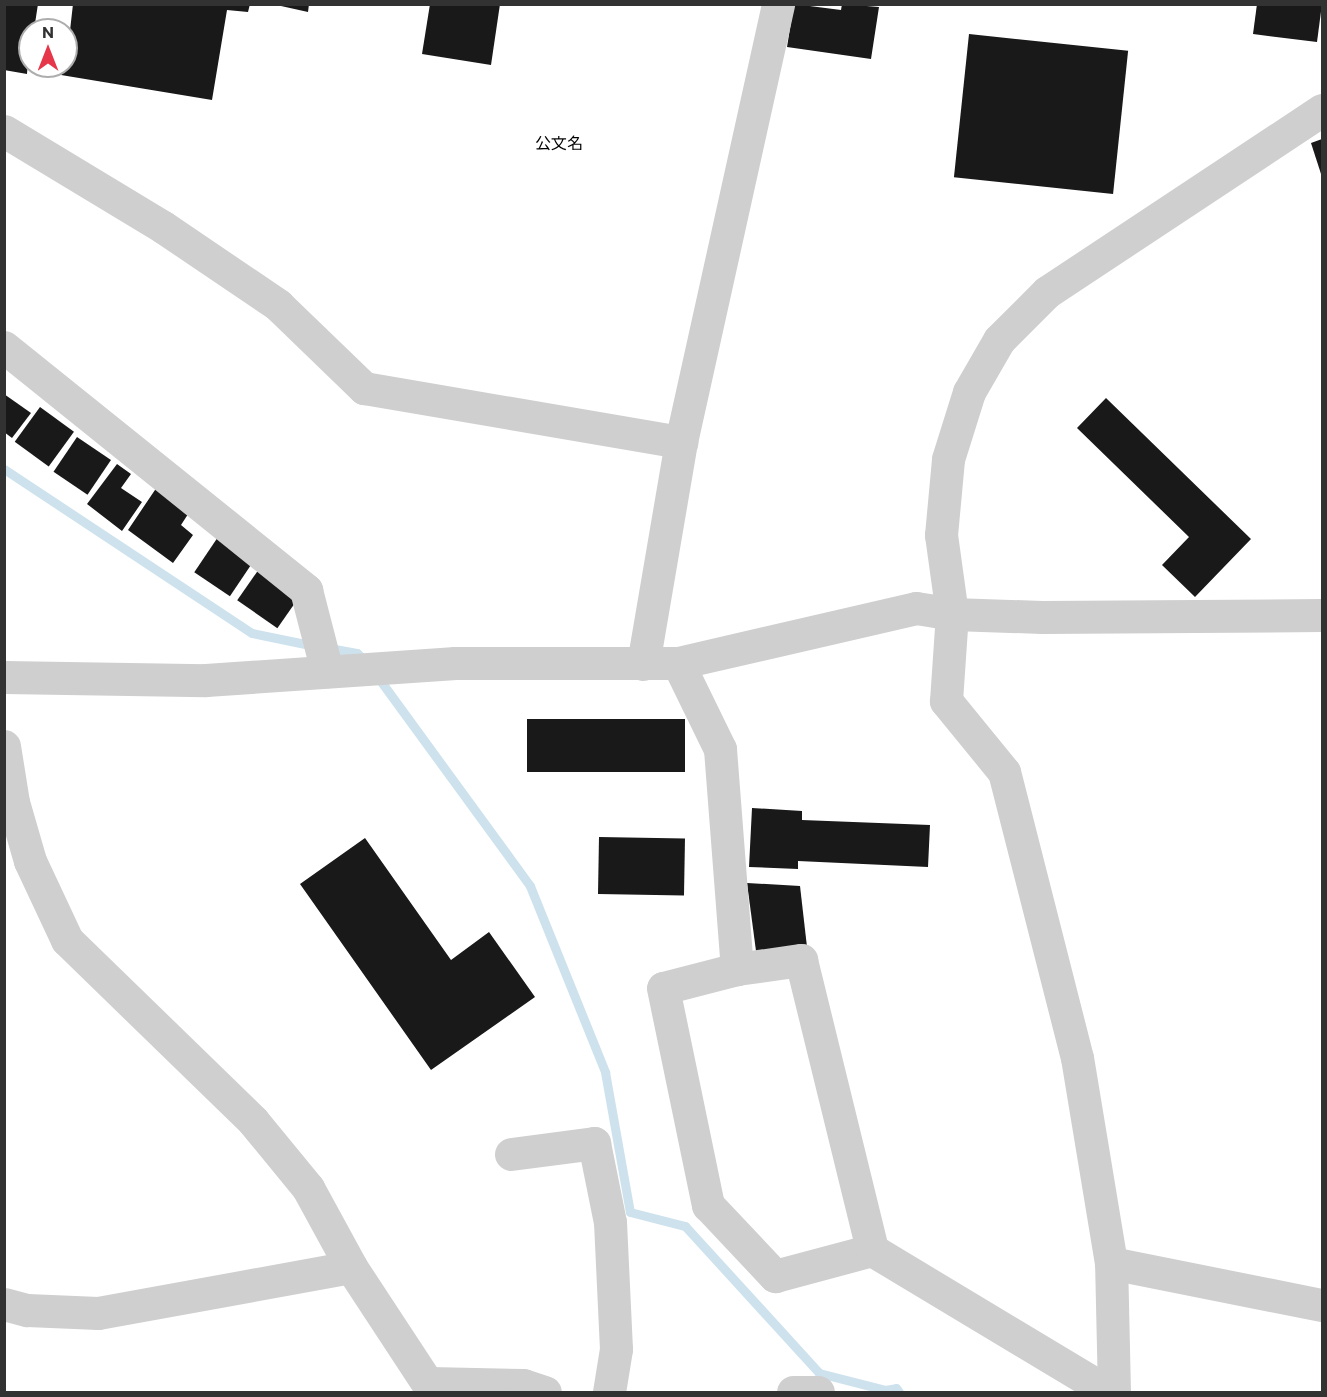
<!DOCTYPE html>
<meta charset="utf-8">
<style>
body{margin:0}
#map{position:relative;width:1327px;height:1397px;overflow:hidden;background:#fff;font-family:Commissioner,"Noto Sans JP",sans-serif}
div>[style]{position:absolute}
[style*='--x']{left:calc(var(--x)*1px);top:calc(var(--y)*1px);width:calc(var(--w)*1px);rotate:calc(var(--a)*1deg)}
.stream>*{height:9px;margin:-4.5px;padding:0 4.5px;transform-origin:4.5px;border-radius:4.5px;background:#cde2ed}
.building>*{inset:0;background:#191919;transform-origin:0 0}
.minor>*{height:33px;margin:-16.5px;padding:0 16.5px;transform-origin:16.5px;border-radius:16.5px;background:#cfcfcf}
span{translate:-50% -50%;white-space:nowrap;text-align:center;line-height:1.15;-webkit-text-stroke:6px #fff;paint-order:stroke}
.neighbourhood-label{font-size:16px;color:#000}
.frame{position:absolute;inset:0;border:6px solid #323232;pointer-events:none}
.north{position:absolute;left:18px;top:18px;width:60px;height:60px;box-sizing:border-box;background:#fff;border:2px solid #adadad;border-radius:50%;rotate:0deg;font-size:16px;font-weight:700;line-height:24px;text-align:center;color:#323232}
.north::after{content:'';display:block;margin:auto;width:21px;height:27px;background:#e6364a;clip-path:polygon(50% 0,100% 100%,50% 72%,0 100%)}
</style>
<div id="map">
<div class="stream">
<i style="--x:4;--y:469;--w:297;--a:33.5"></i>
<i style="--x:252;--y:633;--w:64;--a:11.7"></i>
<i style="--x:329;--y:648;--w:28;--a:10"></i>
<i style="--x:357;--y:653;--w:11;--a:45"></i>
<i style="--x:377;--y:676;--w:260;--a:53.9"></i>
<i style="--x:530;--y:886;--w:201;--a:68"></i>
<i style="--x:605;--y:1072;--w:142;--a:79.9"></i>
<i style="--x:630;--y:1212;--w:57;--a:14.3"></i>
<i style="--x:685;--y:1226;--w:199;--a:47.6"></i>
<i style="--x:819;--y:1373;--w:68;--a:14.4"></i>
<i style="--x:885;--y:1390;--w:11;--a:-10"></i>
<i style="--x:896;--y:1388;--w:5;--a:53"></i>
</div>
<div class="building">
<i style="clip-path:polygon(4px 4px,38px 4px,34px 30px,30px 30px,27px 74px,4px 70px)"></i>
<i style="clip-path:polygon(73px 4px,250px 4px,248px 12px,227px 10px,212px 100px,61px 75px,66px 66px)"></i>
<i style="clip-path:polygon(272px 4px,309px 4px,308px 12px)"></i>
<i style="clip-path:polygon(430px 4px,500px 4px,491px 65px,422px 54px)"></i>
<i style="clip-path:polygon(794px 4px,841px 10px,842px 4px,879px 7px,871px 59px,787px 47px)"></i>
<i style="clip-path:polygon(1257px 4px,1322px 4px,1317px 42px,1253px 34px)"></i>
<i style="left:969px;top:34px;width:160px;height:144px;rotate:6deg"></i>
<i style="clip-path:polygon(1322px 139px,1322px 177px,1311px 143px)"></i>
<i style="clip-path:polygon(4px 394px,31px 413px,12px 438px,4px 432px)"></i>
<i style="clip-path:polygon(1106px 398px,1251px 539px,1195px 597px,1162px 565px,1189px 537px,1077px 428px)"></i>
<i style="left:40px;top:407px;width:42px;height:43px;rotate:36deg"></i>
<i style="left:77px;top:437px;width:41px;height:42px;rotate:34deg"></i>
<i style="clip-path:polygon(117px 464px,131px 474px,121px 488px,142px 502px,122px 531px,87px 504px)"></i>
<i style="clip-path:polygon(159px 484px,192px 508px,181px 525px,193px 535px,173px 563px,128px 530px)"></i>
<i style="left:220px;top:534px;width:43px;height:46px;rotate:34deg"></i>
<i style="left:259px;top:569px;width:49px;height:38px;rotate:35deg"></i>
<i style="left:527px;top:719px;width:158px;height:53px"></i>
<i style="clip-path:polygon(752px 808px,802px 811px,802px 820px,930px 825px,928px 867px,798px 861px,798px 869px,749px 867px)"></i>
<i style="left:599px;top:837px;width:86px;height:57px;rotate:1deg"></i>
<i style="clip-path:polygon(365px 838px,451px 960px,489px 932px,535px 997px,431px 1070px,300px 884px)"></i>
<i style="clip-path:polygon(747px 883px,800px 886px,807px 947px,756px 951px)"></i>
</div>
<div class="minor">
<i style="--x:4;--y:131;--w:186;--a:31.1"></i>
<i style="--x:163;--y:227;--w:139;--a:34.1"></i>
<i style="--x:278;--y:305;--w:120;--a:44"></i>
<i style="--x:364;--y:388;--w:322;--a:9.7"></i>
<i style="--x:4;--y:347;--w:388;--a:38.8"></i>
<i style="--x:306;--y:590;--w:84;--a:75.5"></i>
<i style="--x:678;--y:663;--w:96;--a:64"></i>
<i style="--x:720;--y:749;--w:221;--a:85.6"></i>
<i style="--x:737;--y:969;--w:76;--a:165.6"></i>
<i style="--x:663;--y:988;--w:222;--a:78.3"></i>
<i style="--x:708;--y:1205;--w:98;--a:46.7"></i>
<i style="--x:775;--y:1276;--w:100;--a:-15"></i>
<i style="--x:872;--y:1250;--w:275;--a:31"></i>
<i style="--x:643;--y:664;--w:225;--a:-80.3"></i>
<i style="--x:681;--y:442;--w:449;--a:-77.5"></i>
<i style="--x:4;--y:677;--w:202;--a:0.9"></i>
<i style="--x:206;--y:680;--w:250;--a:-3.9"></i>
<i style="--x:455;--y:663;--w:223;--a:0"></i>
<i style="--x:678;--y:663;--w:244;--a:-13"></i>
<i style="--x:916;--y:608;--w:36;--a:9"></i>
<i style="--x:952;--y:614;--w:90;--a:1.9"></i>
<i style="--x:1042;--y:617;--w:280;--a:-0.4"></i>
<i style="--x:4;--y:746;--w:57;--a:80.9"></i>
<i style="--x:13;--y:802;--w:61;--a:73.9"></i>
<i style="--x:30;--y:861;--w:87;--a:64.9"></i>
<i style="--x:67;--y:940;--w:260;--a:44.2"></i>
<i style="--x:253;--y:1121;--w:87;--a:50.6"></i>
<i style="--x:308;--y:1188;--w:90;--a:61.4"></i>
<i style="--x:351;--y:1267;--w:149;--a:56.7"></i>
<i style="--x:737;--y:969;--w:65;--a:-8"></i>
<i style="--x:801;--y:960;--w:299;--a:76.2"></i>
<i style="--x:511;--y:1154;--w:84;--a:-7.5"></i>
<i style="--x:594;--y:1143;--w:81;--a:78.6"></i>
<i style="--x:610;--y:1222;--w:127;--a:87.3"></i>
<i style="--x:616;--y:1349;--w:44;--a:99.2"></i>
<i style="--x:1111;--y:1263;--w:215;--a:11.3"></i>
<i style="--x:4;--y:1304;--w:24;--a:15"></i>
<i style="--x:27;--y:1310;--w:71;--a:2.4"></i>
<i style="--x:98;--y:1313;--w:257;--a:-10.3"></i>
<i style="--x:429;--y:1383;--w:94;--a:1.2"></i>
<i style="--x:523;--y:1385;--w:23;--a:18"></i>
<i style="--x:793;--y:1392;--w:25;--a:0"></i>
<i style="--x:1114;--y:1392;--w:129;--a:-91.3"></i>
<i style="--x:1111;--y:1263;--w:208;--a:-99.4"></i>
<i style="--x:1077;--y:1058;--w:295;--a:-104.3"></i>
<i style="--x:1004;--y:772;--w:92;--a:-129.2"></i>
<i style="--x:946;--y:701;--w:87;--a:-86.1"></i>
<i style="--x:952;--y:614;--w:80;--a:-97.9"></i>
<i style="--x:941;--y:535;--w:76;--a:-84.7"></i>
<i style="--x:948;--y:459;--w:70;--a:-72.6"></i>
<i style="--x:969;--y:392;--w:60;--a:-60"></i>
<i style="--x:999;--y:340;--w:68;--a:-45"></i>
<i style="--x:1047;--y:292;--w:330;--a:-33.5"></i>
</div>
<div class="neighbourhood-label">
<span style="left:559px;top:143px">公文名</span>
</div>
<div class="frame"></div>
<div class="north">N</div>
</div>
